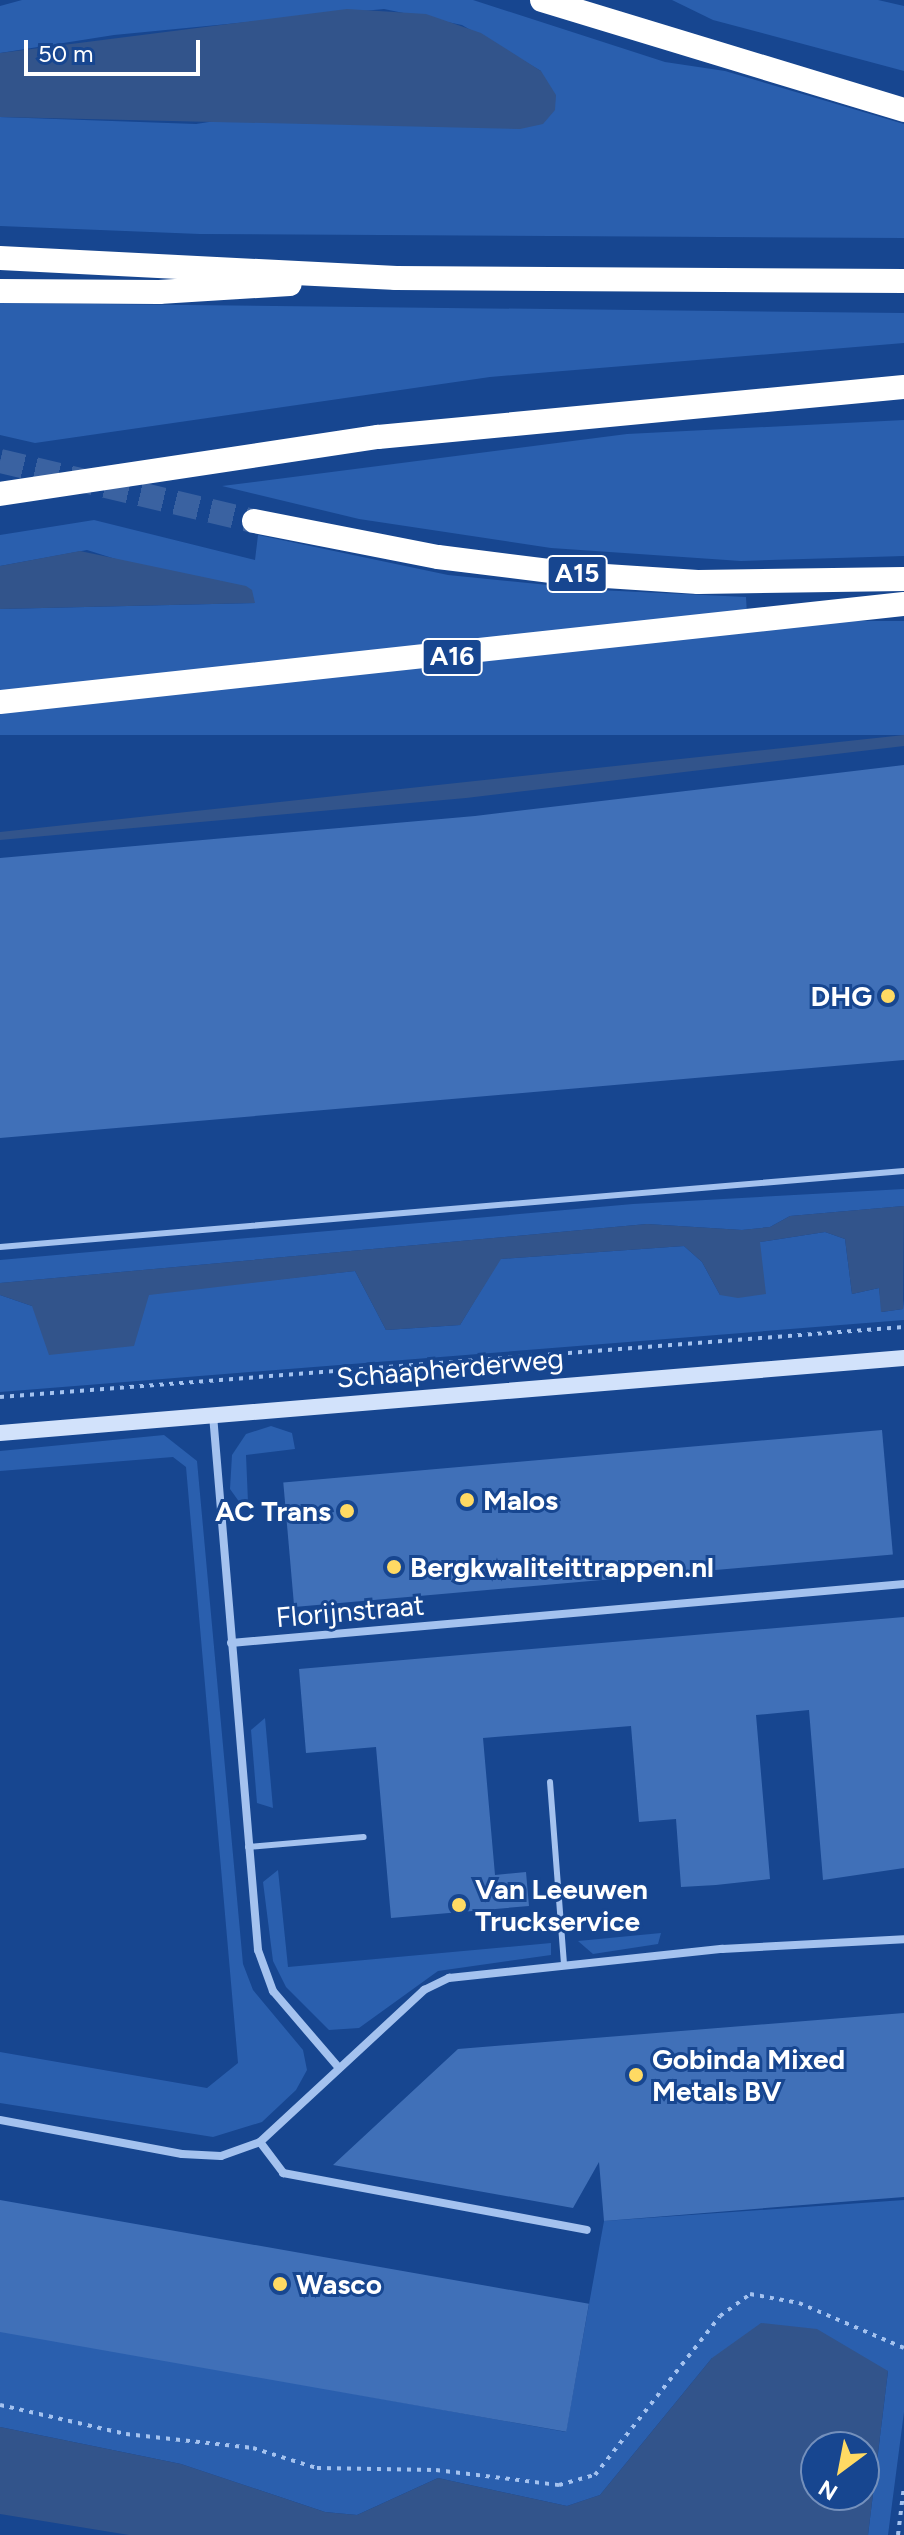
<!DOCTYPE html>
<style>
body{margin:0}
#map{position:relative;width:904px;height:2535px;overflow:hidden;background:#174690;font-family:Figtree,sans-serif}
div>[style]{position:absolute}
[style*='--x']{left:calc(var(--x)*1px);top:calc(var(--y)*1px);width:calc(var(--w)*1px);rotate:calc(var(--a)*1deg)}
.green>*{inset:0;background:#2a5fae;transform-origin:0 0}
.water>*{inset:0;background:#32548b}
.building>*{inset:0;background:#4070b8;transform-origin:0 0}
.highway-tunnel>*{height:24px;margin-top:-12px;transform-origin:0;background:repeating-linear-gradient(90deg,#3a62a1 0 24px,transparent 0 36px)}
.path>*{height:4px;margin-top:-2px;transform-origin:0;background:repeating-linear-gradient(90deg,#a4c2ef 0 4px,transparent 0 10px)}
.lane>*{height:6px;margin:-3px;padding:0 3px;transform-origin:3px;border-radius:3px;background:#a4c2ef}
.street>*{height:8px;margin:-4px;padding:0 4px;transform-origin:4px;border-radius:4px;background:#a4c2ef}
.secondary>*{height:16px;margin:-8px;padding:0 8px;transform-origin:8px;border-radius:8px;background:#d2e2fb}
.highway>*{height:24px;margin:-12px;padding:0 12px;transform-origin:12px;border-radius:12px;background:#fff}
.highway-bridge>*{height:24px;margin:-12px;padding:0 12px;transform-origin:12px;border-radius:12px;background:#fff}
.dots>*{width:22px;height:22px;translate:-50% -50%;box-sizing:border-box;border:4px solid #174690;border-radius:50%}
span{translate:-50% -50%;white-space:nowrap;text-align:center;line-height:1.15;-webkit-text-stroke:6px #174690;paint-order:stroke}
.shield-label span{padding:2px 6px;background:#174690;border:2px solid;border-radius:6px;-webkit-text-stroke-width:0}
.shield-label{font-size:26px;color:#fff;font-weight:700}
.poi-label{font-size:28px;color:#fff;font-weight:700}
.right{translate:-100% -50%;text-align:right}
.left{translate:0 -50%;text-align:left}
.street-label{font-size:28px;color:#fff}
.north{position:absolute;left:800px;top:2431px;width:80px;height:80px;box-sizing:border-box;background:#174690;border:2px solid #7490bc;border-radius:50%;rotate:212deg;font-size:22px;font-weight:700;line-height:32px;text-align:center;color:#fff}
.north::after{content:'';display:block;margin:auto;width:28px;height:36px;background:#ffda63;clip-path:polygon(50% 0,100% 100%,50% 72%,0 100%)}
.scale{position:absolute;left:24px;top:40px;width:176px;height:36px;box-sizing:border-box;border:4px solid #fff;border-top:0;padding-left:10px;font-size:24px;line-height:28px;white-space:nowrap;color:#fff;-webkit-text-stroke:6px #174690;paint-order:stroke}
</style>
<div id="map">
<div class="green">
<i style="clip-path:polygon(22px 0,473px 0,665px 62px,725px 71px,904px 124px,904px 238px,200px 234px,0 226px,0 117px,196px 124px,541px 71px,462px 25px,384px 9px,114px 35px,0 53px,0 6px)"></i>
<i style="clip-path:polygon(672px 0,878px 0,904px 6px,904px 71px,713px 20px)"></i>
<i style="clip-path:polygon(0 303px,904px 313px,904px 343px,490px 377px,35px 443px,0 435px)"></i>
<i style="clip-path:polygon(904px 420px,904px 556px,741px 561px,551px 548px,359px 519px,222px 486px,627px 434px)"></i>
<i style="clip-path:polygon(94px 520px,255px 560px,258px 535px,448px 575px,598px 590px,746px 597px,747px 615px,0 691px,0 609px,255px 603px,87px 550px,0 566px,0 535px)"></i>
<i style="left:904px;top:621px;width:114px;height:909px;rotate:90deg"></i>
<i style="clip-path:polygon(904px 1189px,904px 1206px,790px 1216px,770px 1227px,742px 1230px,647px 1224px,0 1283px,0 1260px,633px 1204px)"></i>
<i style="clip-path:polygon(825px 1232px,845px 1239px,852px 1294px,879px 1288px,882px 1312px,903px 1309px,904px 1299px,904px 1320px,0 1392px,0 1295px,32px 1306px,355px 1271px,386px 1330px,460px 1325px,500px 1259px,684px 1246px,702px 1262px,720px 1295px,760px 1242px)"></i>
<i style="clip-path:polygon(271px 1426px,292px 1433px,295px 1449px,246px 1455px,248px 1502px,240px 1503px,230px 1489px,232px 1455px,246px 1434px)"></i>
<i style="clip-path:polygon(164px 1435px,197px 1461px,243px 1964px,253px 1990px,303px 2050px,307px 2070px,296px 2090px,262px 2122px,213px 2137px,0 2103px,0 2052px,207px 2088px,238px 2063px,186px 1467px,173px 1457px,0 1471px,0 1451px)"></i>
<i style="clip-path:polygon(265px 1718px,273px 1808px,257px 1803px,251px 1730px)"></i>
<i style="clip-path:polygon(278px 1870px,288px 1967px,551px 1943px,551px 1955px,438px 1971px,359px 2028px,329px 2030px,286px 1987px,273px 1961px,263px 1882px)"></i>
<i style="clip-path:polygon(661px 1933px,658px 1944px,593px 1954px,578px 1941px)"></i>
<i style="clip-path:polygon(904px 2200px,904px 2412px,888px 2535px,868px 2535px,888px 2371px,712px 2358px,600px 2495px,567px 2506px,438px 2478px,357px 2515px,325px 2512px,181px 2464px,0 2427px,0 2330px,566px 2432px,604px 2221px)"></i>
</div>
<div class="water">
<i style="clip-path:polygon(347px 9px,426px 14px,481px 33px,541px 71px,556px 95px,555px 110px,543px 124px,520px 129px,0 117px,0 53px)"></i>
<i style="clip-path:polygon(80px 551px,246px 586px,252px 590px,255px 603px,0 609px,0 566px)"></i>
<i style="clip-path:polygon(904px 735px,904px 746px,466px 798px,0 840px,0 832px)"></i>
<i style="clip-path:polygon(904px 1206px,903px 1309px,881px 1312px,879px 1288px,852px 1294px,845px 1239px,825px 1232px,760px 1242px,766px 1294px,738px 1298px,720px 1295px,702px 1262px,684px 1246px,501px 1259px,460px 1325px,386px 1330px,355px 1271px,149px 1295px,134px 1346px,49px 1355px,32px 1306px,0 1295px,0 1283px,647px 1224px,742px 1230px,770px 1227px,790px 1216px)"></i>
<i style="clip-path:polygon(evenodd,761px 2323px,817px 2329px,888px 2371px,868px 2535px,129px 2535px,0 2514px,0 2427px,181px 2464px,325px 2512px,357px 2515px,438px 2478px,567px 2506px,600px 2495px,712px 2358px,761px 2323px,816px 2447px,864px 2447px,864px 2495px,816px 2495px,816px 2447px)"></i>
</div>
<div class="building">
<i style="clip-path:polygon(904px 765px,904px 1060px,0 1138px,0 858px,475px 816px)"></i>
<i style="left:882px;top:1430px;width:125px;height:601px;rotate:85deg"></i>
<i style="clip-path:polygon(904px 1617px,904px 1868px,823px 1880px,809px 1710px,756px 1715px,770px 1879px,716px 1885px,681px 1887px,676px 1819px,639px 1822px,631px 1726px,483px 1738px,495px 1875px,526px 1872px,529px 1906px,391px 1918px,376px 1747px,306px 1753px,299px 1669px)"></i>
<i style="clip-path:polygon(904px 2013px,904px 2197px,604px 2221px,599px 2162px,573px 2208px,333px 2165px,458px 2049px)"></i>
<i style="left:0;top:2200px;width:598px;height:130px;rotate:10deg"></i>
</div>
<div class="highway-tunnel">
<i style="--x:0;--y:461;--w:261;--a:13.3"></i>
</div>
<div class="path">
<i style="--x:0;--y:1397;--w:907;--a:-4.43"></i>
<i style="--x:0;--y:2405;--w:129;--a:13"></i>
<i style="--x:126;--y:2434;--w:128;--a:6.3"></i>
<i style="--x:253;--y:2448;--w:67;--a:17.4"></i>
<i style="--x:317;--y:2468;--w:119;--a:1"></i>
<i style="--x:436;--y:2470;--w:124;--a:7"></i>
<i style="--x:559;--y:2485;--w:37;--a:-16"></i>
<i style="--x:595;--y:2475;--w:202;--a:-51.8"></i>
<i style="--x:720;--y:2316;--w:37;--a:-36"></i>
<i style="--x:750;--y:2294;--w:50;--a:10.4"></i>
<i style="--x:799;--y:2303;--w:114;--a:23.2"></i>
<i style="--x:898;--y:2535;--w:49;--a:-83"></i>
</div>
<div class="lane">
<i style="--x:0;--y:1247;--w:907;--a:-4.81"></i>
<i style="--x:550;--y:1782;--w:182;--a:85.6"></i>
<i style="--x:248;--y:1847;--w:116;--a:-4.9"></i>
</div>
<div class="street">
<i style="--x:213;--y:1415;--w:537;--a:85.19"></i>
<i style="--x:258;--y:1950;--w:44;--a:69.9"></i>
<i style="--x:273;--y:1991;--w:101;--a:49.4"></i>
<i style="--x:231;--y:1643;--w:676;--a:-5.01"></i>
<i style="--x:0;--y:2120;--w:185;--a:10.6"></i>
<i style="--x:182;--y:2154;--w:39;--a:3"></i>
<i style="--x:221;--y:2156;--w:41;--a:-19.7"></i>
<i style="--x:260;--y:2142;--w:224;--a:-42.8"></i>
<i style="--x:424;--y:1990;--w:28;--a:-26"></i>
<i style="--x:449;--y:1978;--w:275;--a:-6.1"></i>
<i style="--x:722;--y:1949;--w:182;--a:-3.1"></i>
<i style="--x:260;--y:2142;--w:39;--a:53"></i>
<i style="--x:283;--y:2173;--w:309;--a:10.6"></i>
</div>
<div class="secondary">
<i style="--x:0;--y:1433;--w:907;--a:-4.74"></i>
</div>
<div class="highway">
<i style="--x:542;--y:0;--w:378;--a:16.9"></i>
<i style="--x:0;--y:258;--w:397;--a:2.9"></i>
<i style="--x:396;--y:278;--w:508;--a:0.34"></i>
<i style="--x:0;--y:291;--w:159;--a:0.4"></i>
<i style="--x:159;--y:292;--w:131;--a:-3.5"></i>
<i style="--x:378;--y:437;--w:528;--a:-5.43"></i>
<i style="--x:254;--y:521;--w:187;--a:11.1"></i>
<i style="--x:438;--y:557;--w:138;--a:7.1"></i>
<i style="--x:575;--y:574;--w:123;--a:3.7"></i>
<i style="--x:698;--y:582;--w:206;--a:-0.8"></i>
<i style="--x:0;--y:702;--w:909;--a:-6.19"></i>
</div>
<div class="highway-bridge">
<i style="--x:0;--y:494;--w:382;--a:-8.6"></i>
</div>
<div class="dots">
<i style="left:888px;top:996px;background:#ffda63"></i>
<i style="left:467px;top:1500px;background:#ffda63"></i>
<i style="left:347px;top:1511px;background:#ffda63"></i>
<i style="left:394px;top:1567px;background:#ffda63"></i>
<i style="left:459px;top:1905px;background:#ffda63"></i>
<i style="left:636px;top:2075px;background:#ffda63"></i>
<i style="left:280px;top:2284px;background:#ffda63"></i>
</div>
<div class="shield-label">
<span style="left:577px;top:574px">A15</span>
<span style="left:452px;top:657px">A16</span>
</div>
<div class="poi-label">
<span class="right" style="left:872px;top:996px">DHG</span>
<span class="left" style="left:483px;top:1500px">Malos</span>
<span class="right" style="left:331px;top:1511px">AC Trans</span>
<span class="left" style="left:410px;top:1567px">Bergkwaliteittrappen.nl</span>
<span class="left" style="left:475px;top:1905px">Van Leeuwen<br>Truckservice</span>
<span class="left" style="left:652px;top:2075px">Gobinda Mixed<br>Metals BV</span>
<span class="left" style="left:296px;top:2284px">Wasco</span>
</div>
<div class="street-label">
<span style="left:450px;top:1368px;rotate:-5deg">Schaapherderweg</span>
<span style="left:350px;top:1611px;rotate:-5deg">Florijnstraat</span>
</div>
<div class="north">N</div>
<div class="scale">50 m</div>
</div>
